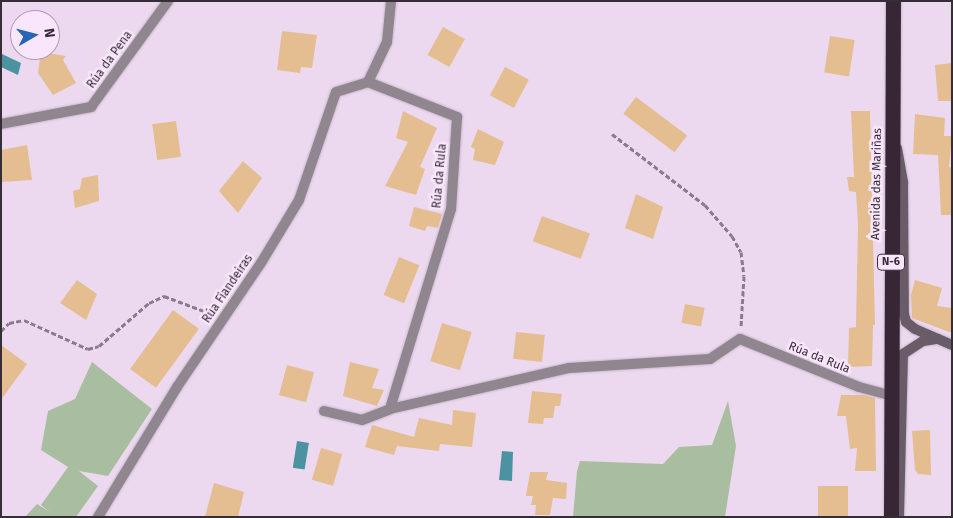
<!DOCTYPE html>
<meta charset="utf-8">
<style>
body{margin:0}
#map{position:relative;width:953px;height:518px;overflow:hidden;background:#ecd9ef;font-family:"Fira Sans",sans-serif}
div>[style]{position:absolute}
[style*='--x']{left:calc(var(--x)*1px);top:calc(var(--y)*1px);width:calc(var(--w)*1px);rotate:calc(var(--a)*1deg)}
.green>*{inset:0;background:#a9bda0}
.water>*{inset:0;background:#4b93a0;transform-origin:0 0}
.building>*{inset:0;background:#e4bd90;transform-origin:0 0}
.path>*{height:3px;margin-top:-1.5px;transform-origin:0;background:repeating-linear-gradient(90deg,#887b8a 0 5px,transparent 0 7.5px)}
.roads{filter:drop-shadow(0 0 1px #c8b7ca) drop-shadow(0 0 1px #c8b7ca)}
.street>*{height:10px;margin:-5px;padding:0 5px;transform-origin:5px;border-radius:5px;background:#8f868f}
.secondary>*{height:10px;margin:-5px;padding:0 5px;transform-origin:5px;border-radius:5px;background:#695c68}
.highway>*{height:15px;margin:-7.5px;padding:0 7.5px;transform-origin:7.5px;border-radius:7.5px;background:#372636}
span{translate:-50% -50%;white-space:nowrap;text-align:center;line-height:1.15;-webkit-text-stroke:5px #f9e6fc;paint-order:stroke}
.shield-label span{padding:1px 4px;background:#f9e6fc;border:1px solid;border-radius:4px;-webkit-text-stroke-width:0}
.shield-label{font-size:11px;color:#362e37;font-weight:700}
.street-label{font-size:12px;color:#362e37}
.frame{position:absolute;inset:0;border:2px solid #362e37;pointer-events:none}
.north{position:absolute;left:10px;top:10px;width:50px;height:50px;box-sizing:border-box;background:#f9e6fc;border:1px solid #ab9cad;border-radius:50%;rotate:82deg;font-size:14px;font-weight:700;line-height:20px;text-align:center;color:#362e37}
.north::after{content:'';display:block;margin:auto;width:18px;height:22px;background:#2465b6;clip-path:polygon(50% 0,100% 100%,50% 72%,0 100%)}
</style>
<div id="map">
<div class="green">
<i style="clip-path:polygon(92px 362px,152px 409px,108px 476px,79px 471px,98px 486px,76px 517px,25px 517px,37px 504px,50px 512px,41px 505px,68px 467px,41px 450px,48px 411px,75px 399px)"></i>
<i style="clip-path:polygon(728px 401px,736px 446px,725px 517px,573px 517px,577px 471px,580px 461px,663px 464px,679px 447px,712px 445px)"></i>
</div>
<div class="water">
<i style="clip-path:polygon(2px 54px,21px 63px,18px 75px,1px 67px)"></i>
<i style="left:297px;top:441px;width:12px;height:27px;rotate:9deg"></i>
<i style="clip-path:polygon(502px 451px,513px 452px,512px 481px,499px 480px)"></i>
</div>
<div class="building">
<i style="left:443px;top:27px;width:25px;height:32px;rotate:29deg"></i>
<i style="clip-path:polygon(282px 31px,317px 35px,312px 68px,301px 67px,300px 73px,277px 70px)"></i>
<i style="left:830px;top:36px;width:25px;height:37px;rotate:9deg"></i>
<i style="clip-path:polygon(41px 52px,66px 56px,63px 60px,76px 83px,53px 95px,38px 73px)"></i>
<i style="clip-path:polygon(952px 63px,952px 101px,938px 101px,935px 65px)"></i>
<i style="left:505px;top:67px;width:27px;height:32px;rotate:28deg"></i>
<i style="left:636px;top:97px;width:64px;height:21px;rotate:37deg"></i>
<i style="clip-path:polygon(403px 111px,437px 128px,420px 167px,425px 169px,416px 195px,385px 186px,408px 142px,396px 138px)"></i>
<i style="clip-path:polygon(851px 111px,870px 111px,875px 325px,873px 325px,872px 366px,848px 367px,849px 328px,856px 327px,858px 225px,856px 192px,849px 191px,847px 177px,854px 177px)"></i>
<i style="clip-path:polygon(915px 114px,945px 118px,944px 136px,952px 136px,949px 167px,952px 168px,952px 215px,941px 215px,938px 155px,913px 154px)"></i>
<i style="left:176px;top:121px;width:36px;height:24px;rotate:82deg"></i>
<i style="clip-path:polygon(478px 129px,504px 142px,495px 165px,473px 160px,475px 149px,471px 147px)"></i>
<i style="clip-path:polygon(27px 145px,32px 180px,1px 182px,1px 150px)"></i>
<i style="clip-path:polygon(243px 161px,262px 178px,238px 213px,219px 191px)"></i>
<i style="clip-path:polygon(98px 175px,99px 201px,75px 208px,73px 191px,80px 189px,82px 178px)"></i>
<i style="clip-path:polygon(636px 194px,663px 207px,653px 239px,625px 228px)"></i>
<i style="clip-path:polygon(414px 207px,442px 214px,438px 228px,427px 226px,425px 231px,409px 226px)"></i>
<i style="left:542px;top:216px;width:51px;height:27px;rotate:20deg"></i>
<i style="left:399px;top:257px;width:22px;height:41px;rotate:22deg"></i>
<i style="clip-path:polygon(77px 280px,97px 294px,86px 320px,60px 303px)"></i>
<i style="clip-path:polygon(915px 280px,942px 288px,937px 306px,952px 308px,952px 333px,912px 318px,911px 295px)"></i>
<i style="left:685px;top:304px;width:20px;height:19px;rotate:11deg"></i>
<i style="left:173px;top:310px;width:32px;height:73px;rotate:36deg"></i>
<i style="left:442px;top:323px;width:31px;height:40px;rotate:17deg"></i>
<i style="left:516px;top:332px;width:29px;height:27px;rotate:6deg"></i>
<i style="clip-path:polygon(1px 345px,27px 364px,1px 400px)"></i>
<i style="clip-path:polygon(350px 362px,379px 369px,372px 388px,384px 390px,377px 406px,343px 396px)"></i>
<i style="left:287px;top:365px;width:28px;height:31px;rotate:15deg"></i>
<i style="clip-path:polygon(532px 391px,562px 394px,560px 406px,555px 406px,553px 418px,544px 418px,543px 424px,528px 423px)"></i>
<i style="clip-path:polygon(841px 395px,864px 395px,875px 398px,876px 471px,855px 471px,857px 448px,850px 449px,846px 416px,837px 416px)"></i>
<i style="clip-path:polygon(453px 410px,476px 413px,472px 447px,440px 444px,439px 451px,397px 446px,394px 455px,365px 447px,372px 425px,414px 437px,419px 418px,452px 425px)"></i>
<i style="clip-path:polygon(930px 430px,931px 475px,918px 474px,915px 470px,912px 431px)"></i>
<i style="left:321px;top:448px;width:22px;height:33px;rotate:16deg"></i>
<i style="clip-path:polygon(530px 472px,548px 472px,546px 480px,567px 483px,566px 499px,553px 498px,550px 515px,535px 515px,536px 505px,531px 505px,533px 496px,526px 496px)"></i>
<i style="clip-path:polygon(214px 483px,244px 492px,238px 517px,205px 517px)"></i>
<i style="left:818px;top:486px;width:30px;height:31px"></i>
</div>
<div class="path">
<i style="--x:612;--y:134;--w:117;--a:37.4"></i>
<i style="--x:705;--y:205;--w:41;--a:48.9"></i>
<i style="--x:732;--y:236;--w:18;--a:61"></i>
<i style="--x:741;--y:252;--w:24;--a:83"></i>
<i style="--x:744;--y:276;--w:50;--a:93.4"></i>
<i style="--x:1;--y:331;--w:11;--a:-45"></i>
<i style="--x:9;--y:323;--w:15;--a:-11"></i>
<i style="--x:24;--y:320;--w:70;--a:24.4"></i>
<i style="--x:88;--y:349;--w:11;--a:-15"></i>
<i style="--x:99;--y:346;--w:66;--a:-40.7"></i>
<i style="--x:149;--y:303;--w:17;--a:-25"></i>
<i style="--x:164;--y:296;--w:51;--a:20.6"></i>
</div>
<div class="roads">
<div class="street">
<i style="--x:368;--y:82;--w:96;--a:21.5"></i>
<i style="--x:457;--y:117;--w:92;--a:93.7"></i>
<i style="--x:451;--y:209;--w:209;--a:107"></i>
<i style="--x:368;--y:82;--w:44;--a:-64.6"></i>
<i style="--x:387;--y:42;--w:41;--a:-84.4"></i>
<i style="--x:1;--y:124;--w:92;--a:-10.7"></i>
<i style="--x:91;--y:107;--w:131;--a:-54"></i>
<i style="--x:324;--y:411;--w:39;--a:13"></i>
<i style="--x:362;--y:420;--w:30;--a:-21"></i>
<i style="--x:390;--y:409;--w:184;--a:-12.9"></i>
<i style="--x:569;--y:368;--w:141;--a:-3.7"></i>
<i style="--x:710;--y:359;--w:36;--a:-34"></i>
<i style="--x:740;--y:339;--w:128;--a:22"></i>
<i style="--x:859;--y:387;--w:31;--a:15"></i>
<i style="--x:98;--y:517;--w:152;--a:-58.7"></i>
<i style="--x:177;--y:387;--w:150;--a:-55.9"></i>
<i style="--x:261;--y:263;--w:74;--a:-58.9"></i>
<i style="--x:299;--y:200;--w:114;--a:-71.1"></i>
<i style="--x:336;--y:92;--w:34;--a:-17"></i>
</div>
<div class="secondary">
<i style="--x:897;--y:148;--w:36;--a:80"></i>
<i style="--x:903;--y:183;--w:131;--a:89.6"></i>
<i style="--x:904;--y:314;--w:8;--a:76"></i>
<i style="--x:906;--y:322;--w:11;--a:38"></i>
<i style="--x:915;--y:329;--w:40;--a:23.4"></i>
<i style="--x:899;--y:517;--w:163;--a:-88.6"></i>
<i style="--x:903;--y:354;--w:24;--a:-33"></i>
<i style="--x:923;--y:341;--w:15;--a:-8"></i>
</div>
<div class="highway">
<i style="--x:891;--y:517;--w:516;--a:-89.78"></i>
</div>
</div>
<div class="shield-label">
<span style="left:891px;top:262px">N-6</span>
</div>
<div class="street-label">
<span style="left:110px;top:60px;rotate:-54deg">Rúa da Pena</span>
<span style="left:440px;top:176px;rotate:-85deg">Rúa da Rula</span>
<span style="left:877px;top:184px;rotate:-89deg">Avenida das Mariñas</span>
<span style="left:228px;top:289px;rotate:-56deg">Rúa Fiandeiras</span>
<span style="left:819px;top:358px;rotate:22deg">Rúa da Rula</span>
</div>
<div class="frame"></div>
<div class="north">N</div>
</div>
